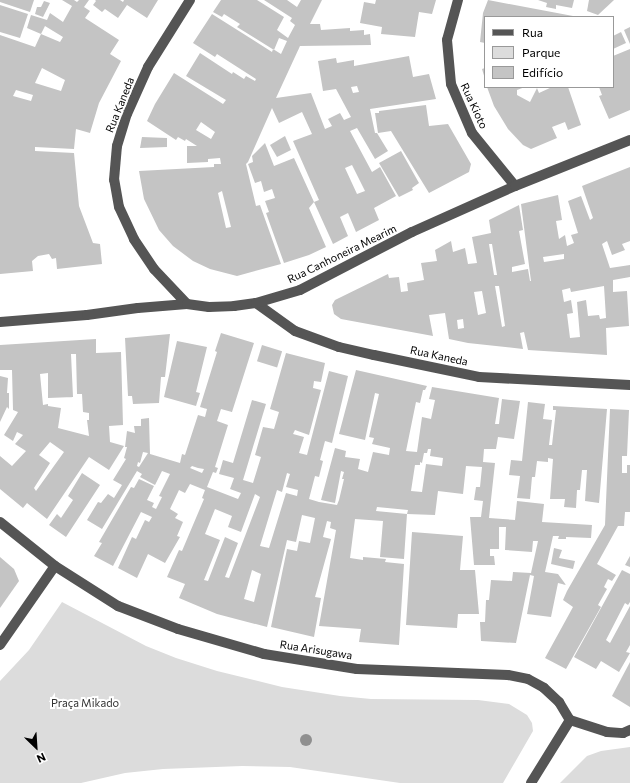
<!DOCTYPE html>
<meta charset="utf-8">
<style>
body{margin:0}
#map{position:relative;width:630px;height:783px;overflow:hidden;background:#fff;font-family:Commissioner,sans-serif}
div>[style]{position:absolute}
[style*='--x']{left:calc(var(--x)*1px);top:calc(var(--y)*1px);width:calc(var(--w)*1px);rotate:calc(var(--a)*1deg)}
.green>*{inset:0;background:#dcdcdc}
.building>*{inset:0;background:#c4c4c4;transform-origin:0 0}
.minor>*{height:10px;margin:-5px;padding:0 5px;transform-origin:5px;border-radius:5px;background:#555}
.trees>*{width:12px;height:12px;margin:-6px;border-radius:50%;background:#8f8f8f}
span{translate:-50% -50%;white-space:nowrap;text-align:center;line-height:1.15;-webkit-text-stroke:4px #fff;paint-order:stroke}
.street-label{font-size:11px;color:#000}
.park-label{font-size:11px;color:#333}
.legend{position:absolute;left:484px;top:16px;width:130px;height:72px;box-sizing:border-box;background:#fff;border:1px solid #999;margin:0;padding:5px 7px;list-style:none;font-size:12px;color:#000}
.legend li{display:flex;align-items:center;gap:8px;height:20px}
.legend b{width:20px;border:1px solid #999}
.north{position:absolute;left:16px;top:727px;width:40px;height:40px;-webkit-text-stroke:3px #fff;paint-order:stroke;rotate:155deg;font-size:11px;font-weight:700;line-height:16px;text-align:center;color:#000}
.north::after{content:'';display:block;margin:auto;width:14px;height:18px;background:#000;clip-path:polygon(50% 0,100% 100%,50% 72%,0 100%)}
</style>
<div id="map">
<div class="green">
<i style="clip-path:polygon(62px 602px,146px 646px,176px 658px,217px 671px,282px 687px,340px 696px,371px 699px,478px 700px,509px 704px,527px 715px,532px 723px,533px 731px,503px 783px,400px 783px,290px 767px,242px 766px,163px 769px,125px 773px,81px 783px,0 783px,0 681px,29px 650px)"></i>
<i style="clip-path:polygon(630px 747px,630px 783px,560px 783px,587px 756px,601px 751px)"></i>
</div>
<div class="building">
<i style="clip-path:polygon(0 0,34px 0,30px 12px,0 2px)"></i>
<i style="clip-path:polygon(evenodd,62px 0,74px 0,77px 2px,79px 0,89px 0,84px 7px,90px 11px,85px 18px,119px 40px,110px 54px,121px 61px,99px 103px,90px 133px,76px 129px,74px 149px,35px 147px,35px 151px,74px 153px,79px 206px,93px 243px,100px 244px,102px 264px,57px 269px,56px 258px,52px 259px,49px 254px,38px 256px,32px 261px,33px 271px,0 274px,0 35px,35px 47px,41px 34px,27px 28px,31px 15px,47px 20px,50px 13px,63px 22px,72px 6px,62px 0,45px 26px,63px 37px,60px 42px,41px 34px,45px 26px,62px 0,42px 68px,65px 80px,61px 91px,35px 83px,42px 68px,62px 0,16px 90px,33px 95px,31px 101px,13px 96px,16px 90px)"></i>
<i style="clip-path:polygon(95px 0,120px 0,123px 2px,124px 0,158px 0,147px 18px,127px 5px,118px 18px,105px 9px,102px 12px,93px 5px,96px 1px)"></i>
<i style="clip-path:polygon(evenodd,221px 0,257px 0,284px 17px,277px 30px,288px 38px,295px 25px,290px 21px,292px 18px,264px 0,287px 0,297px 7px,301px 0,322px 0,310px 24px,320px 24px,321px 30px,350px 28px,350px 31px,364px 30px,364px 35px,370px 34px,371px 45px,300px 46px,276px 98px,311px 93px,325px 129px,332px 126px,328px 119px,340px 113px,344px 120px,351px 117px,336px 89px,323px 91px,318px 61px,336px 58px,337px 63px,354px 60px,354px 66px,409px 56px,413px 77px,429px 74px,436px 99px,370px 109px,375px 133px,377px 133px,388px 151px,375px 159px,357px 128px,350px 131px,372px 172px,380px 167px,396px 196px,374px 208px,379px 220px,356px 232px,348px 213px,340px 217px,348px 236px,333px 244px,314px 202px,319px 200px,293px 141px,312px 134px,302px 112px,279px 123px,272px 108px,248px 162px,246px 164px,256px 206px,260px 205px,281px 264px,237px 276px,210px 269px,193px 261px,173px 246px,159px 230px,144px 199px,139px 171px,214px 167px,214px 164px,221px 164px,220px 158px,208px 159px,208px 162px,187px 163px,187px 146px,197px 146px,186px 139px,185px 141px,178px 137px,176px 140px,147px 121px,155px 104px,174px 73px,223px 104px,226px 100px,186px 76px,200px 53px,232px 74px,233px 72px,244px 79px,246px 76px,255px 81px,256px 79px,217px 54px,215px 57px,193px 43px,212px 14px,272px 52px,273px 49px,281px 54px,287px 41px,279px 38px,274px 50px,237px 27px,240px 24px,224px 14px,222px 17px,213px 12px,221px 0,357px 86px,359px 92px,353px 93px,351px 87px,357px 86px,221px 0,201px 122px,215px 132px,211px 139px,196px 130px,201px 122px,221px 0,352px 165px,365px 191px,357px 194px,345px 168px,352px 165px,221px 0,222px 191px,231px 227px,226px 228px,218px 193px,222px 191px)"></i>
<i style="clip-path:polygon(376px 0,436px 0,432px 14px,419px 12px,415px 37px,381px 34px,382px 27px,360px 23px,364px 2px,375px 4px)"></i>
<i style="clip-path:polygon(488px 0,573px 16px,573px 17px,485px 17px,485px 43px,480px 42px,483px 13px)"></i>
<i style="clip-path:polygon(538px 0,574px 0,572px 8px,556px 5px,556px 9px,546px 7px,547px 3px)"></i>
<i style="clip-path:polygon(589px 0,614px 0,598px 15px,587px 11px)"></i>
<i style="clip-path:polygon(44px 1px,50px 3px,43px 17px,35px 14px,37px 7px,41px 7px)"></i>
<i style="clip-path:polygon(0 5px,28px 14px,20px 38px,0 32px)"></i>
<i style="clip-path:polygon(630px 27px,630px 44px,624px 30px)"></i>
<i style="clip-path:polygon(621px 32px,626px 43px,613px 49px,613px 36px)"></i>
<i style="clip-path:polygon(630px 49px,630px 110px,609px 119px,599px 96px,602px 95px,599px 87px,613px 87px,613px 56px)"></i>
<i style="clip-path:polygon(485px 68px,485px 79px,482px 69px)"></i>
<i style="clip-path:polygon(487px 87px,525px 87px,517px 90px,517px 95px,530px 102px,537px 88px,539px 93px,552px 87px,568px 87px,581px 125px,568px 130px,565px 122px,552px 127px,557px 138px,531px 149px,523px 145px,508px 129px,494px 106px)"></i>
<i style="clip-path:polygon(426px 105px,429px 126px,448px 124px,471px 164px,469px 172px,429px 193px,391px 131px,378px 133px,375px 113px,379px 113px,379px 111px)"></i>
<i style="clip-path:polygon(285px 136px,291px 150px,277px 157px,270px 145px)"></i>
<i style="clip-path:polygon(142px 137px,167px 138px,167px 147px,140px 148px)"></i>
<i style="clip-path:polygon(265px 143px,274px 166px,294px 158px,314px 202px,309px 208px,326px 247px,309px 255px,284px 263px,266px 213px,269px 212px,265px 201px,275px 198px,272px 189px,264px 192px,261px 181px,255px 183px,248px 164px,253px 162px,252px 156px)"></i>
<i style="clip-path:polygon(401px 151px,419px 183px,412px 188px,413px 190px,399px 197px,379px 163px)"></i>
<i style="clip-path:polygon(evenodd,630px 167px,630px 241px,622px 244px,625px 250px,612px 255px,607px 241px,602px 244px,610px 268px,630px 265px,630px 277px,613px 280px,613px 292px,627px 291px,629px 326px,606px 328px,607px 355px,528px 350px,524px 332px,520px 333px,523px 349px,468px 343px,449px 339px,445px 313px,429px 315px,433px 336px,341px 319px,334px 314px,332px 305px,335px 300px,388px 274px,389px 278px,399px 277px,401px 292px,408px 291px,407px 283px,424px 280px,421px 263px,437px 261px,435px 250px,451px 241px,453px 252px,465px 248px,468px 264px,477px 263px,472px 237px,491px 233px,489px 220px,519px 205px,523px 230px,519px 231px,525px 264px,512px 267px,512px 272px,528px 269px,530px 281px,531px 281px,521px 204px,558px 195px,562px 220px,556px 221px,559px 239px,565px 235px,567px 246px,574px 243px,571px 235px,578px 233px,568px 201px,581px 196px,590px 220px,593px 218px,582px 186px,630px 167px,489px 244px,492px 244px,497px 275px,494px 275px,489px 244px,630px 167px,564px 254px,564px 259px,544px 262px,543px 257px,564px 254px,630px 167px,495px 286px,499px 286px,505px 326px,502px 327px,495px 286px,630px 167px,604px 286px,606px 318px,600px 319px,599px 315px,588px 316px,586px 300px,577px 302px,580px 337px,570px 338px,567px 314px,573px 313px,571px 300px,564px 302px,562px 290px,570px 288px,571px 292px,604px 286px,630px 167px,482px 291px,486px 313px,478px 315px,474px 292px,482px 291px,630px 167px,463px 319px,464px 328px,458px 329px,457px 320px,463px 319px)"></i>
<i style="clip-path:polygon(evenodd,221px 333px,254px 343px,232px 412px,221px 409px,217px 421px,228px 425px,215px 467px,218px 468px,216px 473px,213px 472px,207px 487px,238px 499px,241px 493px,230px 489px,234px 478px,219px 474px,223px 460px,233px 463px,252px 400px,266px 404px,243px 480px,253px 483px,261px 457px,255px 455px,263px 427px,274px 429px,279px 412px,270px 409px,286px 353px,325px 363px,321px 382px,314px 381px,313px 388px,321px 390px,309px 435px,295px 430px,293px 434px,304px 437px,299px 453px,307px 455px,329px 371px,348px 376px,332px 443px,325px 441px,320px 460px,323px 461px,319px 477px,315px 476px,309px 499px,319px 502px,337px 505px,339px 500px,344px 479px,342px 479px,344px 472px,341px 471px,335px 503px,321px 500px,335px 448px,346px 451px,345px 457px,360px 459px,358px 469px,368px 472px,373px 452px,389px 455px,390px 448px,372px 444px,374px 438px,369px 437px,379px 394px,375px 393px,365px 440px,339px 434px,356px 370px,427px 386px,425px 390px,423px 390px,420px 403px,416px 402px,406px 451px,417px 452px,422px 417px,431px 419px,435px 400px,429px 399px,432px 387px,499px 398px,495px 424px,499px 424px,502px 399px,520px 401px,514px 439px,498px 437px,496px 449px,484px 449px,483px 462px,495px 463px,489px 518px,515px 520px,517px 501px,544px 504px,542px 522px,592px 525px,591px 538px,566px 537px,566px 539px,558px 539px,559px 536px,553px 536px,545px 572px,558px 574px,566px 585px,558px 583px,551px 617px,527px 614px,534px 576px,530px 575px,516px 643px,481px 641px,480px 622px,485px 622px,486px 600px,489px 600px,491px 580px,512px 581px,513px 572px,531px 573px,538px 541px,533px 541px,532px 552px,505px 550px,506px 527px,499px 527px,499px 549px,490px 549px,490px 556px,494px 556px,495px 565px,474px 565px,470px 517px,481px 517px,483px 501px,474px 500px,476px 487px,480px 487px,482px 467px,466px 466px,463px 494px,438px 491px,435px 515px,407px 514px,408px 510px,377px 507px,376px 511px,407px 514px,404px 559px,380px 557px,383px 521px,355px 519px,350px 558px,363px 560px,363px 557px,386px 559px,385px 562px,404px 564px,399px 645px,359px 642px,361px 629px,319px 626px,336px 530px,330px 528px,331px 522px,327px 521px,323px 537px,331px 539px,315px 597px,321px 598px,314px 637px,271px 627px,287px 549px,297px 551px,299px 541px,310px 543px,315px 518px,302px 515px,296px 542px,287px 540px,267px 627px,217px 614px,179px 598px,185px 584px,167px 577px,179px 550px,182px 551px,204px 499px,202px 498px,205px 490px,190px 484px,185px 493px,179px 490px,170px 509px,178px 514px,175px 518px,183px 522px,177px 536px,180px 537px,165px 563px,148px 554px,137px 578px,118px 568px,132px 537px,136px 539px,145px 520px,149px 522px,152px 517px,141px 512px,113px 566px,94px 556px,102px 543px,99px 542px,131px 487px,134px 488px,139px 479px,154px 486px,147px 500px,154px 503px,152px 507px,156px 509px,162px 497px,159px 496px,170px 474px,162px 471px,155px 485px,140px 477px,142px 474px,137px 471px,102px 529px,87px 520px,98px 502px,101px 503px,108px 494px,114px 498px,122px 485px,113px 480px,126px 459px,124px 458px,127px 447px,125px 447px,127px 431px,135px 433px,134px 426px,141px 426px,141px 419px,149px 418px,150px 454px,180px 463px,182px 454px,185px 455px,198px 415px,205px 417px,207px 409px,200px 407px,217px 352px,215px 351px,221px 333px,428px 449px,431px 449px,430px 456px,443px 458px,442px 466px,426px 464px,422px 492px,411px 491px,415px 465px,420px 465px,420px 462px,422px 463px,424px 453px,427px 453px,428px 449px,221px 333px,143px 452px,148px 453px,139px 467px,137px 466px,138px 462px,140px 463px,143px 452px,221px 333px,192px 466px,198px 468px,204px 469px,202px 473px,190px 468px,192px 466px,221px 333px,287px 473px,290px 474px,286px 487px,298px 490px,297px 496px,286px 493px,269px 548px,260px 546px,277px 490px,282px 492px,287px 473px,221px 333px,255px 494px,260px 497px,229px 578px,225px 577px,238px 543px,225px 537px,208px 581px,204px 580px,220px 540px,205px 534px,215px 509px,232px 516px,228px 527px,241px 532px,255px 494px,221px 333px,252px 570px,261px 574px,254px 602px,244px 599px,252px 570px)"></i>
<i style="clip-path:polygon(170px 334px,165px 377px,161px 377px,159px 403px,133px 404px,132px 396px,128px 396px,125px 338px)"></i>
<i style="clip-path:polygon(evenodd,96px 339px,96px 353px,121px 352px,123px 425px,109px 426px,110px 442px,124px 446px,109px 470px,89px 457px,47px 519px,27px 503px,23px 508px,0 489px,0 456px,12px 466px,26px 451px,15px 444px,23px 435px,17px 432px,13px 441px,4px 435px,18px 412px,13px 410px,12px 370px,0 370px,0 345px,96px 339px,71px 354px,76px 354px,77px 394px,82px 394px,83px 412px,89px 413px,89px 420px,87px 420px,89px 436px,58px 428px,61px 408px,48px 406px,48px 404px,43px 405px,40px 374px,48px 373px,48px 398px,73px 397px,71px 354px,96px 339px,50px 442px,64px 452px,36px 491px,34px 488px,50px 463px,39px 455px,50px 442px)"></i>
<i style="clip-path:polygon(177px 341px,207px 347px,196px 392px,200px 393px,196px 406px,164px 397px)"></i>
<i style="left:262px;top:345px;width:21px;height:17px;rotate:17deg"></i>
<i style="clip-path:polygon(0 376px,8px 378px,7px 393px,9px 393px,9px 409px,7px 407px,0 422px)"></i>
<i style="clip-path:polygon(528px 402px,545px 404px,543px 419px,552px 420px,549px 445px,552px 445px,556px 410px,553px 410px,553px 406px,607px 409px,599px 503px,585px 501px,587px 470px,582px 470px,580px 490px,577px 490px,576px 508px,564px 507px,565px 499px,550px 499px,553px 459px,548px 458px,548px 462px,537px 461px,535px 477px,532px 477px,530px 499px,517px 498px,520px 476px,509px 475px,511px 460px,522px 461px)"></i>
<i style="clip-path:polygon(610px 409px,629px 410px,627px 456px,622px 456px,622px 473px,627px 473px,627px 465px,630px 465px,630px 512px,625px 512px,624px 526px,618px 526px,597px 564px,616px 575px,612px 581px,608px 579px,604px 587px,607px 589px,598px 605px,601px 607px,566px 669px,545px 658px,573px 607px,563px 600px,567px 591px,605px 525px)"></i>
<i style="clip-path:polygon(82px 473px,100px 485px,66px 537px,49px 525px,57px 514px,61px 518px,73px 500px,68px 496px)"></i>
<i style="clip-path:polygon(412px 532px,463px 536px,460px 570px,475px 570px,479px 614px,458px 614px,457px 628px,406px 625px)"></i>
<i style="clip-path:polygon(554px 548px,562px 550px,559px 558px,575px 561px,573px 569px,551px 564px)"></i>
<i style="clip-path:polygon(630px 556px,630px 567px,625px 565px)"></i>
<i style="clip-path:polygon(0 557px,14px 569px,19px 581px,0 608px)"></i>
<i style="clip-path:polygon(622px 570px,630px 574px,630px 602px,628px 605px,625px 603px,606px 640px,610px 643px,630px 606px,630px 645px,626px 652px,630px 653px,619px 672px,601px 661px,596px 669px,574px 657px)"></i>
<i style="clip-path:polygon(630px 662px,630px 707px,612px 696px)"></i>
</div>
<div class="minor">
<i style="--x:458;--y:0;--w:41;--a:105.4"></i>
<i style="--x:447;--y:40;--w:44;--a:84.8"></i>
<i style="--x:451;--y:84;--w:53;--a:66.8"></i>
<i style="--x:472;--y:133;--w:68;--a:50.9"></i>
<i style="--x:256;--y:303;--w:48;--a:35.7"></i>
<i style="--x:295;--y:331;--w:47;--a:20"></i>
<i style="--x:339;--y:347;--w:36;--a:13"></i>
<i style="--x:374;--y:355;--w:107;--a:11.8"></i>
<i style="--x:479;--y:377;--w:151;--a:3"></i>
<i style="--x:187;--y:304;--w:48;--a:-133.3"></i>
<i style="--x:154;--y:269;--w:36;--a:-124"></i>
<i style="--x:134;--y:239;--w:35;--a:-115"></i>
<i style="--x:119;--y:207;--w:27;--a:-100"></i>
<i style="--x:114;--y:180;--w:34;--a:-85"></i>
<i style="--x:117;--y:146;--w:34;--a:-73"></i>
<i style="--x:127;--y:114;--w:51;--a:-65.9"></i>
<i style="--x:148;--y:67;--w:79;--a:-57.9"></i>
<i style="--x:0;--y:322;--w:87;--a:-4.6"></i>
<i style="--x:87;--y:315;--w:51;--a:-7.8"></i>
<i style="--x:138;--y:308;--w:49;--a:-4.7"></i>
<i style="--x:187;--y:304;--w:22;--a:8"></i>
<i style="--x:209;--y:307;--w:25;--a:-2"></i>
<i style="--x:234;--y:306;--w:22;--a:-8"></i>
<i style="--x:256;--y:303;--w:46;--a:-16.5"></i>
<i style="--x:300;--y:290;--w:126;--a:-27.4"></i>
<i style="--x:412;--y:232;--w:113;--a:-24.1"></i>
<i style="--x:515;--y:186;--w:124;--a:-21.8"></i>
<i style="--x:0;--y:522;--w:70;--a:38.7"></i>
<i style="--x:55;--y:566;--w:75;--a:32.4"></i>
<i style="--x:118;--y:606;--w:64;--a:21"></i>
<i style="--x:178;--y:629;--w:90;--a:16.2"></i>
<i style="--x:264;--y:654;--w:94;--a:9.2"></i>
<i style="--x:357;--y:669;--w:151;--a:2.3"></i>
<i style="--x:508;--y:675;--w:20;--a:11"></i>
<i style="--x:528;--y:679;--w:18;--a:29"></i>
<i style="--x:544;--y:688;--w:21;--a:43"></i>
<i style="--x:559;--y:702;--w:21;--a:59"></i>
<i style="--x:570;--y:720;--w:74;--a:121.8"></i>
<i style="--x:0;--y:645;--w:96;--a:-55.2"></i>
<i style="--x:570;--y:720;--w:39;--a:18"></i>
<i style="--x:607;--y:732;--w:16;--a:4"></i>
<i style="--x:623;--y:733;--w:8;--a:-23"></i>
</div>
<div class="trees">
<i style="left:306px;top:740px"></i>
</div>
<div class="street-label">
<span style="left:120px;top:105px;rotate:-68deg">Rua Kaneda</span>
<span style="left:474px;top:106px;rotate:65deg">Rua Kioto</span>
<span style="left:342px;top:254px;rotate:-26deg">Rua Canhoneira Mearim</span>
<span style="left:439px;top:356px;rotate:12deg">Rua Kaneda</span>
<span style="left:316px;top:650px;rotate:9deg">Rua Arisugawa</span>
</div>
<div class="park-label">
<span style="left:85px;top:703px">Praça Mikado</span>
</div>
<ul class="legend">
<li><b style="height:5px;background:#555"></b>Rua</li>
<li><b style="height:11px;background:#dcdcdc"></b>Parque</li>
<li><b style="height:11px;background:#c4c4c4"></b>Edifício</li>
</ul>
<div class="north">N</div>
</div>
